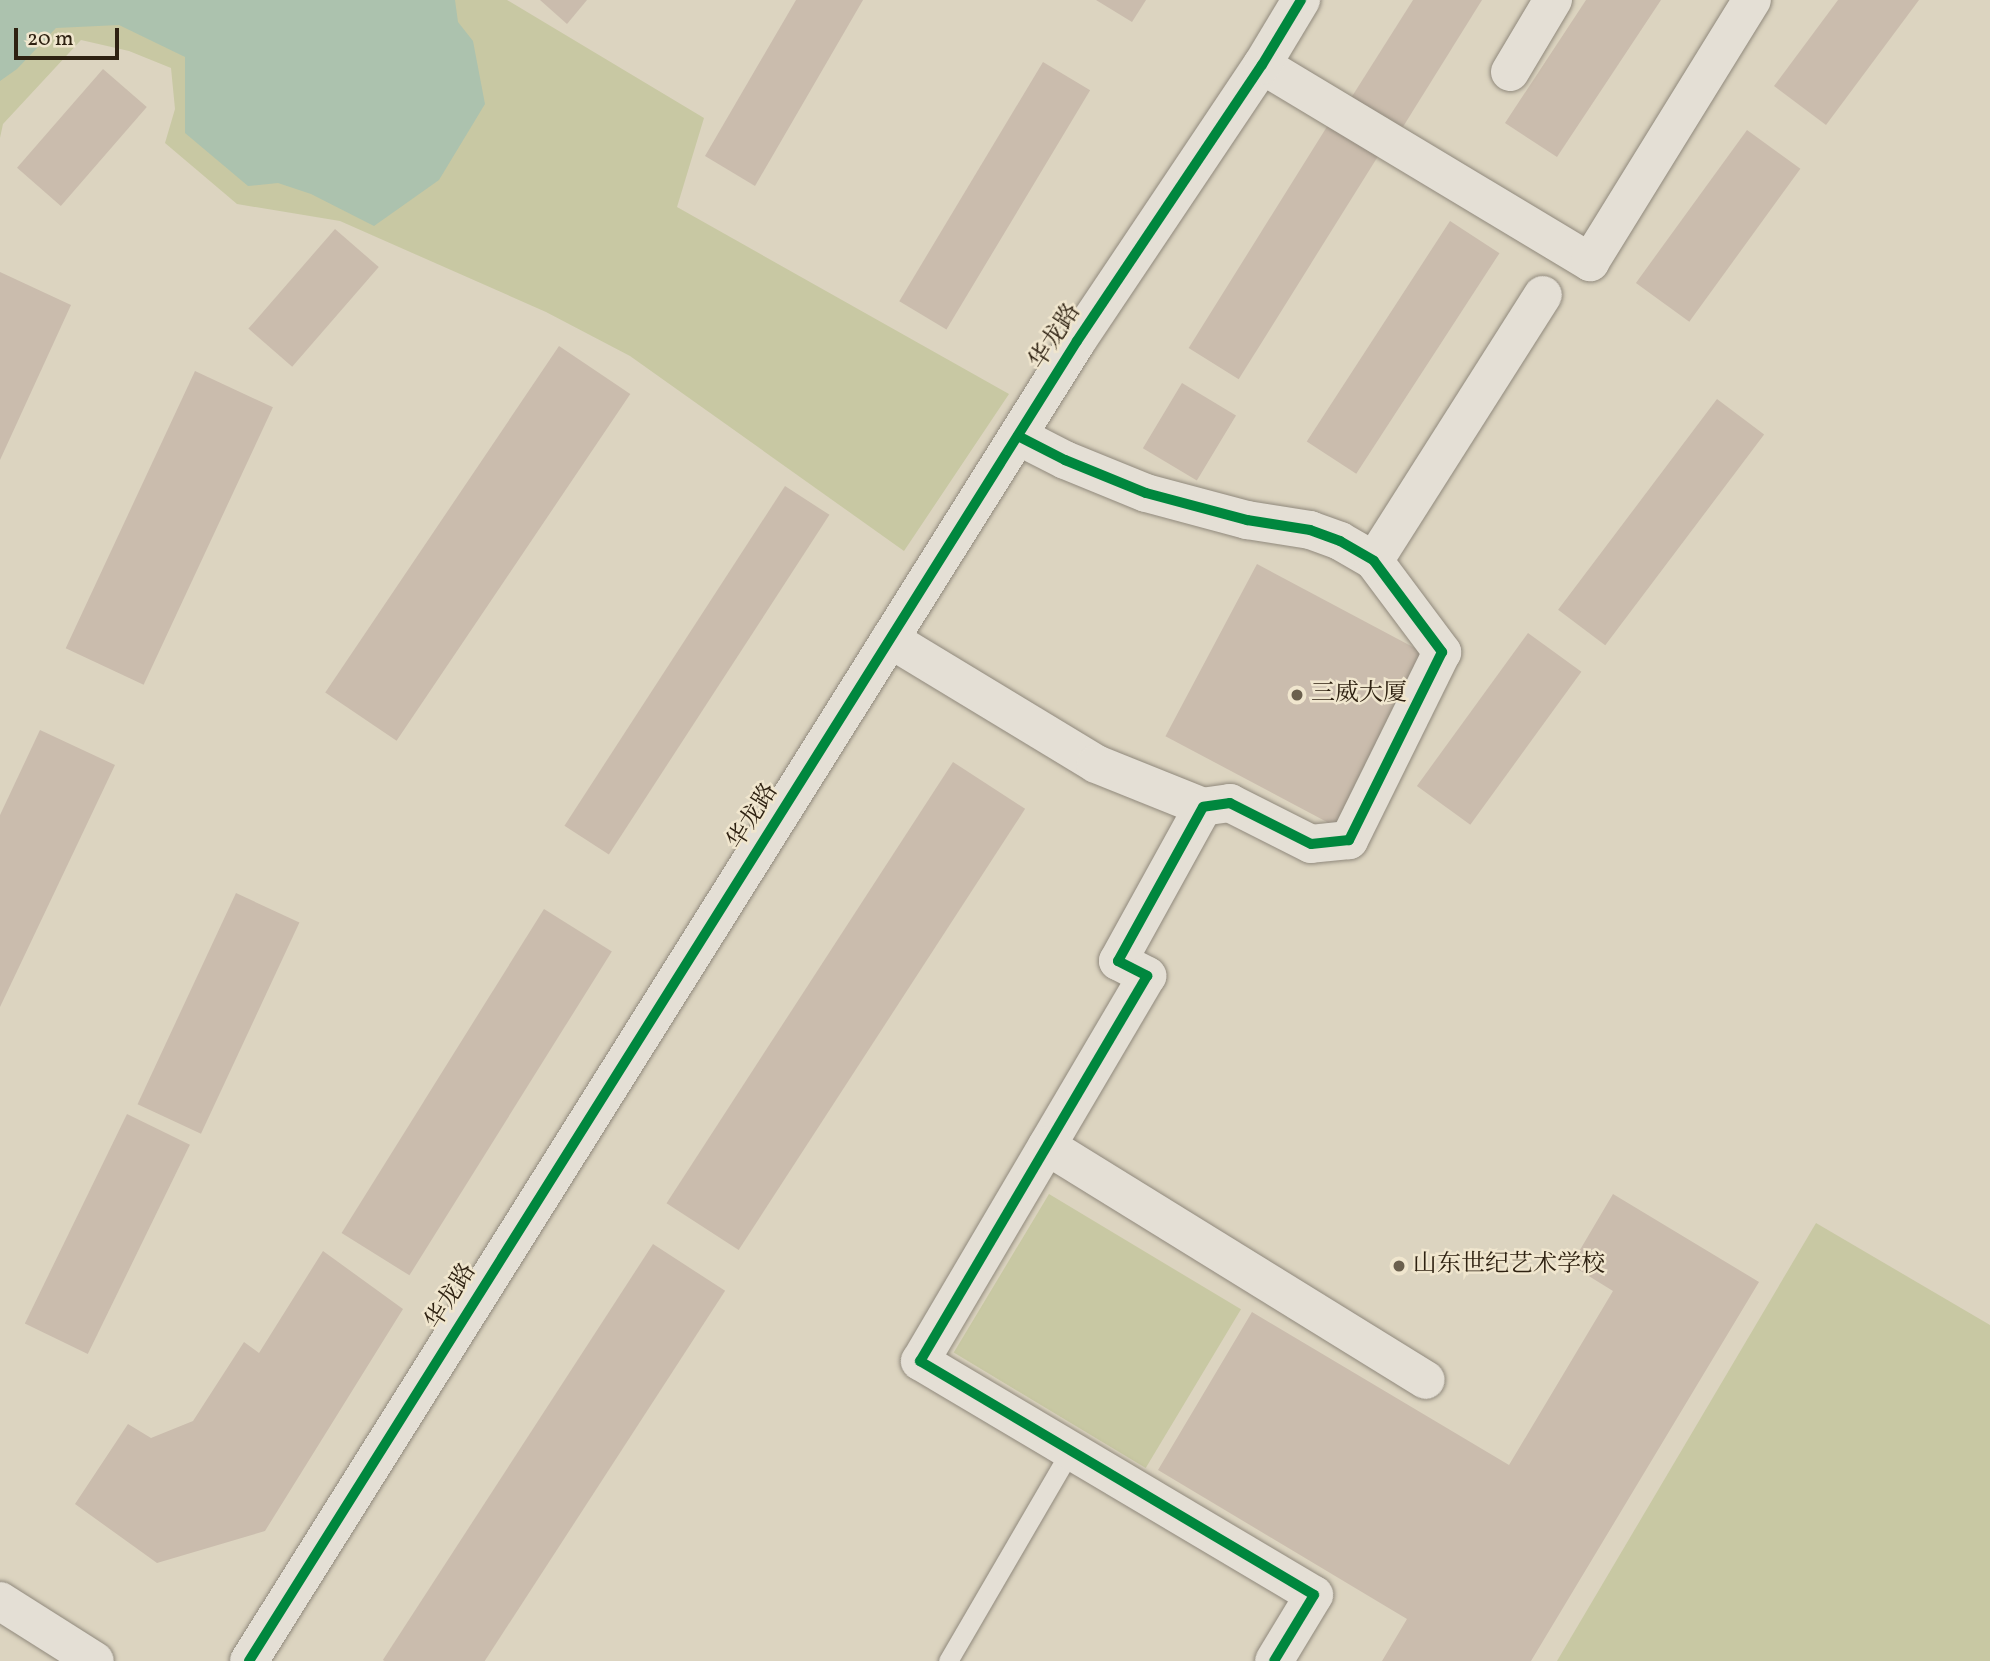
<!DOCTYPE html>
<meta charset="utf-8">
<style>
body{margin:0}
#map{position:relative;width:1990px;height:1661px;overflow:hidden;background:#dcd4c0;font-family:Vollkorn,"Noto Serif SC",serif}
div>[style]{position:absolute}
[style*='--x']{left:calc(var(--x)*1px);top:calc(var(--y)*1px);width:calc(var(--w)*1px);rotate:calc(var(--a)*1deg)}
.green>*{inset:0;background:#c8c8a3;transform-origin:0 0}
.water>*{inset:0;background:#acc2ae}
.building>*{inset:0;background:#cabcad;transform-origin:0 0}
.roads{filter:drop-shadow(0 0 2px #90897c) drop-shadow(0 0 2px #90897c)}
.service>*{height:19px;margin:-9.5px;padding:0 9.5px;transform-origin:9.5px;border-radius:9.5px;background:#e4dfd5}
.minor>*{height:38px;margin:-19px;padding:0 19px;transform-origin:19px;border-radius:19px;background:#e4dfd5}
.secondary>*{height:38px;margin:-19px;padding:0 19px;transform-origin:19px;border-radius:19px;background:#e4dfd5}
.cycleway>*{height:10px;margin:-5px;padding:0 5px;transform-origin:5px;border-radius:5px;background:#00873e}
.dots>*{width:19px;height:19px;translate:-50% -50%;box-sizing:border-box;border:4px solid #f0e6ce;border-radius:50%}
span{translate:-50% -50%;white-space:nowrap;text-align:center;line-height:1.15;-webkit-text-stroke:5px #f0e6ce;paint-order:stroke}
.street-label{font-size:24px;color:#2e2111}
.poi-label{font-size:24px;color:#2e2111}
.left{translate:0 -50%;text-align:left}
.scale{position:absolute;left:14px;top:28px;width:105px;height:32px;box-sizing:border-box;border:4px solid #2e2111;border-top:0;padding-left:9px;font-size:21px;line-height:24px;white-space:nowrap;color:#2e2111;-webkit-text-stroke:5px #f0e6ce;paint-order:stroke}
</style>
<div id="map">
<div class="green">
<i style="clip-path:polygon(0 0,507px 0,704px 118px,677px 207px,1009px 394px,904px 551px,630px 356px,546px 312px,340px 221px,237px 204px,165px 143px,175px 109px,171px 68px,129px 51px,81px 40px,3px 124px,0 138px)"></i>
<i style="left:1049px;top:1194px;width:224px;height:185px;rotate:31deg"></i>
<i style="clip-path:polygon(1816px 1223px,1990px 1325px,1990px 1661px,1557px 1661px)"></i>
</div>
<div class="water">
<i style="clip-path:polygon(0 0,455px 0,458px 22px,473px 41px,485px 104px,439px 180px,374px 226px,311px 194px,278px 183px,248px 186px,185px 133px,185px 57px,119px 25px,56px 28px,17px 69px,0 81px)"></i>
</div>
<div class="building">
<i style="clip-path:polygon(540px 0,587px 0,567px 24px)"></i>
<i style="clip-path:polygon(796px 0,863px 0,755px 186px,705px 156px)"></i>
<i style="clip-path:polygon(1096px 0,1146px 0,1132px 22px)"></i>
<i style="clip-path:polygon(1413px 0,1482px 0,1401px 130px,1351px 98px)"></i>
<i style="clip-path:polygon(1586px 0,1661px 0,1557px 157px,1505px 123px)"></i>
<i style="clip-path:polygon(1838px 0,1919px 0,1826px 125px,1774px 86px)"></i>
<i style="left:1043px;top:62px;width:55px;height:279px;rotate:31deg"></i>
<i style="left:103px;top:69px;width:58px;height:131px;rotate:41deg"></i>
<i style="left:1328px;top:125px;width:59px;height:263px;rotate:32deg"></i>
<i style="left:1747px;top:130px;width:66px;height:189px;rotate:36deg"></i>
<i style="left:1450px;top:221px;width:59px;height:263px;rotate:33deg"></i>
<i style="left:335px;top:229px;width:58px;height:132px;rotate:41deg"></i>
<i style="clip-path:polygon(0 272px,71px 305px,0 460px)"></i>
<i style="left:559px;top:346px;width:86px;height:418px;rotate:34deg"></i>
<i style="left:195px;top:371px;width:86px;height:306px;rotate:25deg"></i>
<i style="left:1182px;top:383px;width:63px;height:76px;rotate:31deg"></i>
<i style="left:1717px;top:399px;width:59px;height:264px;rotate:37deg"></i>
<i style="left:785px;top:486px;width:53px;height:405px;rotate:33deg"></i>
<i style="left:1257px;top:564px;width:192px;height:195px;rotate:28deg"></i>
<i style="left:1528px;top:633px;width:66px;height:189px;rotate:36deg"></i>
<i style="clip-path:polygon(40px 730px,115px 765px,0 1007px,0 815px)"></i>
<i style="left:953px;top:762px;width:86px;height:526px;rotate:33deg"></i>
<i style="left:236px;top:893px;width:70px;height:233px;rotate:25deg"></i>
<i style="left:544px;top:909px;width:80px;height:382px;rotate:32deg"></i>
<i style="left:127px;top:1114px;width:70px;height:233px;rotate:26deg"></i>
<i style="clip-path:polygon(1613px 1194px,1759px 1282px,1531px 1661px,1382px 1661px,1407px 1619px,1158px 1470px,1252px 1312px,1509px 1465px,1613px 1291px,1571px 1265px)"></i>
<i style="left:653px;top:1244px;width:86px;height:496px;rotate:33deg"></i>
<i style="clip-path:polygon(323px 1251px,403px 1309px,265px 1531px,157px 1563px,75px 1504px,128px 1424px,151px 1438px,193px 1421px,244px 1342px,259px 1353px)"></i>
</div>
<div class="roads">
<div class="service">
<i style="--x:948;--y:1661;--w:244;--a:-59.8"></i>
</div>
<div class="minor">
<i style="--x:1262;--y:65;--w:383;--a:31"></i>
<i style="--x:1590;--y:262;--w:308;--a:-58.3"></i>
<i style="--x:1510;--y:72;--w:84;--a:-59.2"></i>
<i style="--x:1018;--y:436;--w:53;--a:27.1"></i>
<i style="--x:1065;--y:460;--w:87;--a:22.2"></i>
<i style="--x:1146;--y:493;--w:105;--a:15"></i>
<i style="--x:1247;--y:520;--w:64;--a:9"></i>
<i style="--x:1310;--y:530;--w:32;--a:20"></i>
<i style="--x:1340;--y:541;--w:39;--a:30"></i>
<i style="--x:1374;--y:561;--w:114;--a:53.2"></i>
<i style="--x:1442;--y:652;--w:210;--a:116.3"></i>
<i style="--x:1349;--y:840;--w:38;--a:174"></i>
<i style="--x:1311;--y:844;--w:91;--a:-153.2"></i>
<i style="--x:1230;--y:803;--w:27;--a:172"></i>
<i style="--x:1203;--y:807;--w:176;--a:118.9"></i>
<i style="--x:1118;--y:961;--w:33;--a:27"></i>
<i style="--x:1147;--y:976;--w:447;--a:120.5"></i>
<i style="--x:920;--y:1361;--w:458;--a:30.7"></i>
<i style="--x:1314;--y:1595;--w:77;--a:121.2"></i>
<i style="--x:1374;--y:561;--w:315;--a:-57.6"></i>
<i style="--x:890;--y:639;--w:241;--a:31.2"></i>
<i style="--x:1096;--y:764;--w:115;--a:21.9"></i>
<i style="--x:1047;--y:1146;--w:445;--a:31.7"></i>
</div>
<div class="secondary">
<i style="--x:0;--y:1601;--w:112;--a:32.3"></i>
<i style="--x:249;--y:1661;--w:1558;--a:-57.9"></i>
<i style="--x:1077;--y:341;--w:332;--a:-56.2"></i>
<i style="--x:1262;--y:65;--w:76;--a:-59"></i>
</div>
</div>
<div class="cycleway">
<i style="--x:1018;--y:436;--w:53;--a:27.1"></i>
<i style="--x:1065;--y:460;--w:87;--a:22.2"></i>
<i style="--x:1146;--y:493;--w:105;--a:15"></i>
<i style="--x:1247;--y:520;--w:64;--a:9"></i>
<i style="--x:1310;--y:530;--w:32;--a:20"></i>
<i style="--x:1340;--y:541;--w:39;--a:30"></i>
<i style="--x:1374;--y:561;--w:114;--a:53.2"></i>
<i style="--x:1442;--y:652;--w:210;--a:116.3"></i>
<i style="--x:1349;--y:840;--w:38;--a:174"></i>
<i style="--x:1311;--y:844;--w:91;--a:-153.2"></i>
<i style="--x:1230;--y:803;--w:27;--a:172"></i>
<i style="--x:1203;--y:807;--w:176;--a:118.9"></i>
<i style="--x:1118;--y:961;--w:33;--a:27"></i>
<i style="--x:1147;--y:976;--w:447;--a:120.5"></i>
<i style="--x:920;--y:1361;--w:458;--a:30.7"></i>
<i style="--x:1314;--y:1595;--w:77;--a:121.2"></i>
<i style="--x:249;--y:1661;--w:1558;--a:-57.9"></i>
<i style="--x:1077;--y:341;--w:332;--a:-56.2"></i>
<i style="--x:1262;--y:65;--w:76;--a:-59"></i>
</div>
<div class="dots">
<i style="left:1297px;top:695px;background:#6b604e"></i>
<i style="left:1399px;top:1266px;background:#6b604e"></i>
</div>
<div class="street-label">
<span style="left:1056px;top:337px;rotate:-57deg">华龙路</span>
<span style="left:754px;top:817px;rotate:-58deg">华龙路</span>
<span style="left:452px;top:1297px;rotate:-58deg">华龙路</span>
</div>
<div class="poi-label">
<span class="left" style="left:1311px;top:695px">三威大厦</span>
<span class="left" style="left:1413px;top:1266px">山东世纪艺术学校</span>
</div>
<div class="scale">20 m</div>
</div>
